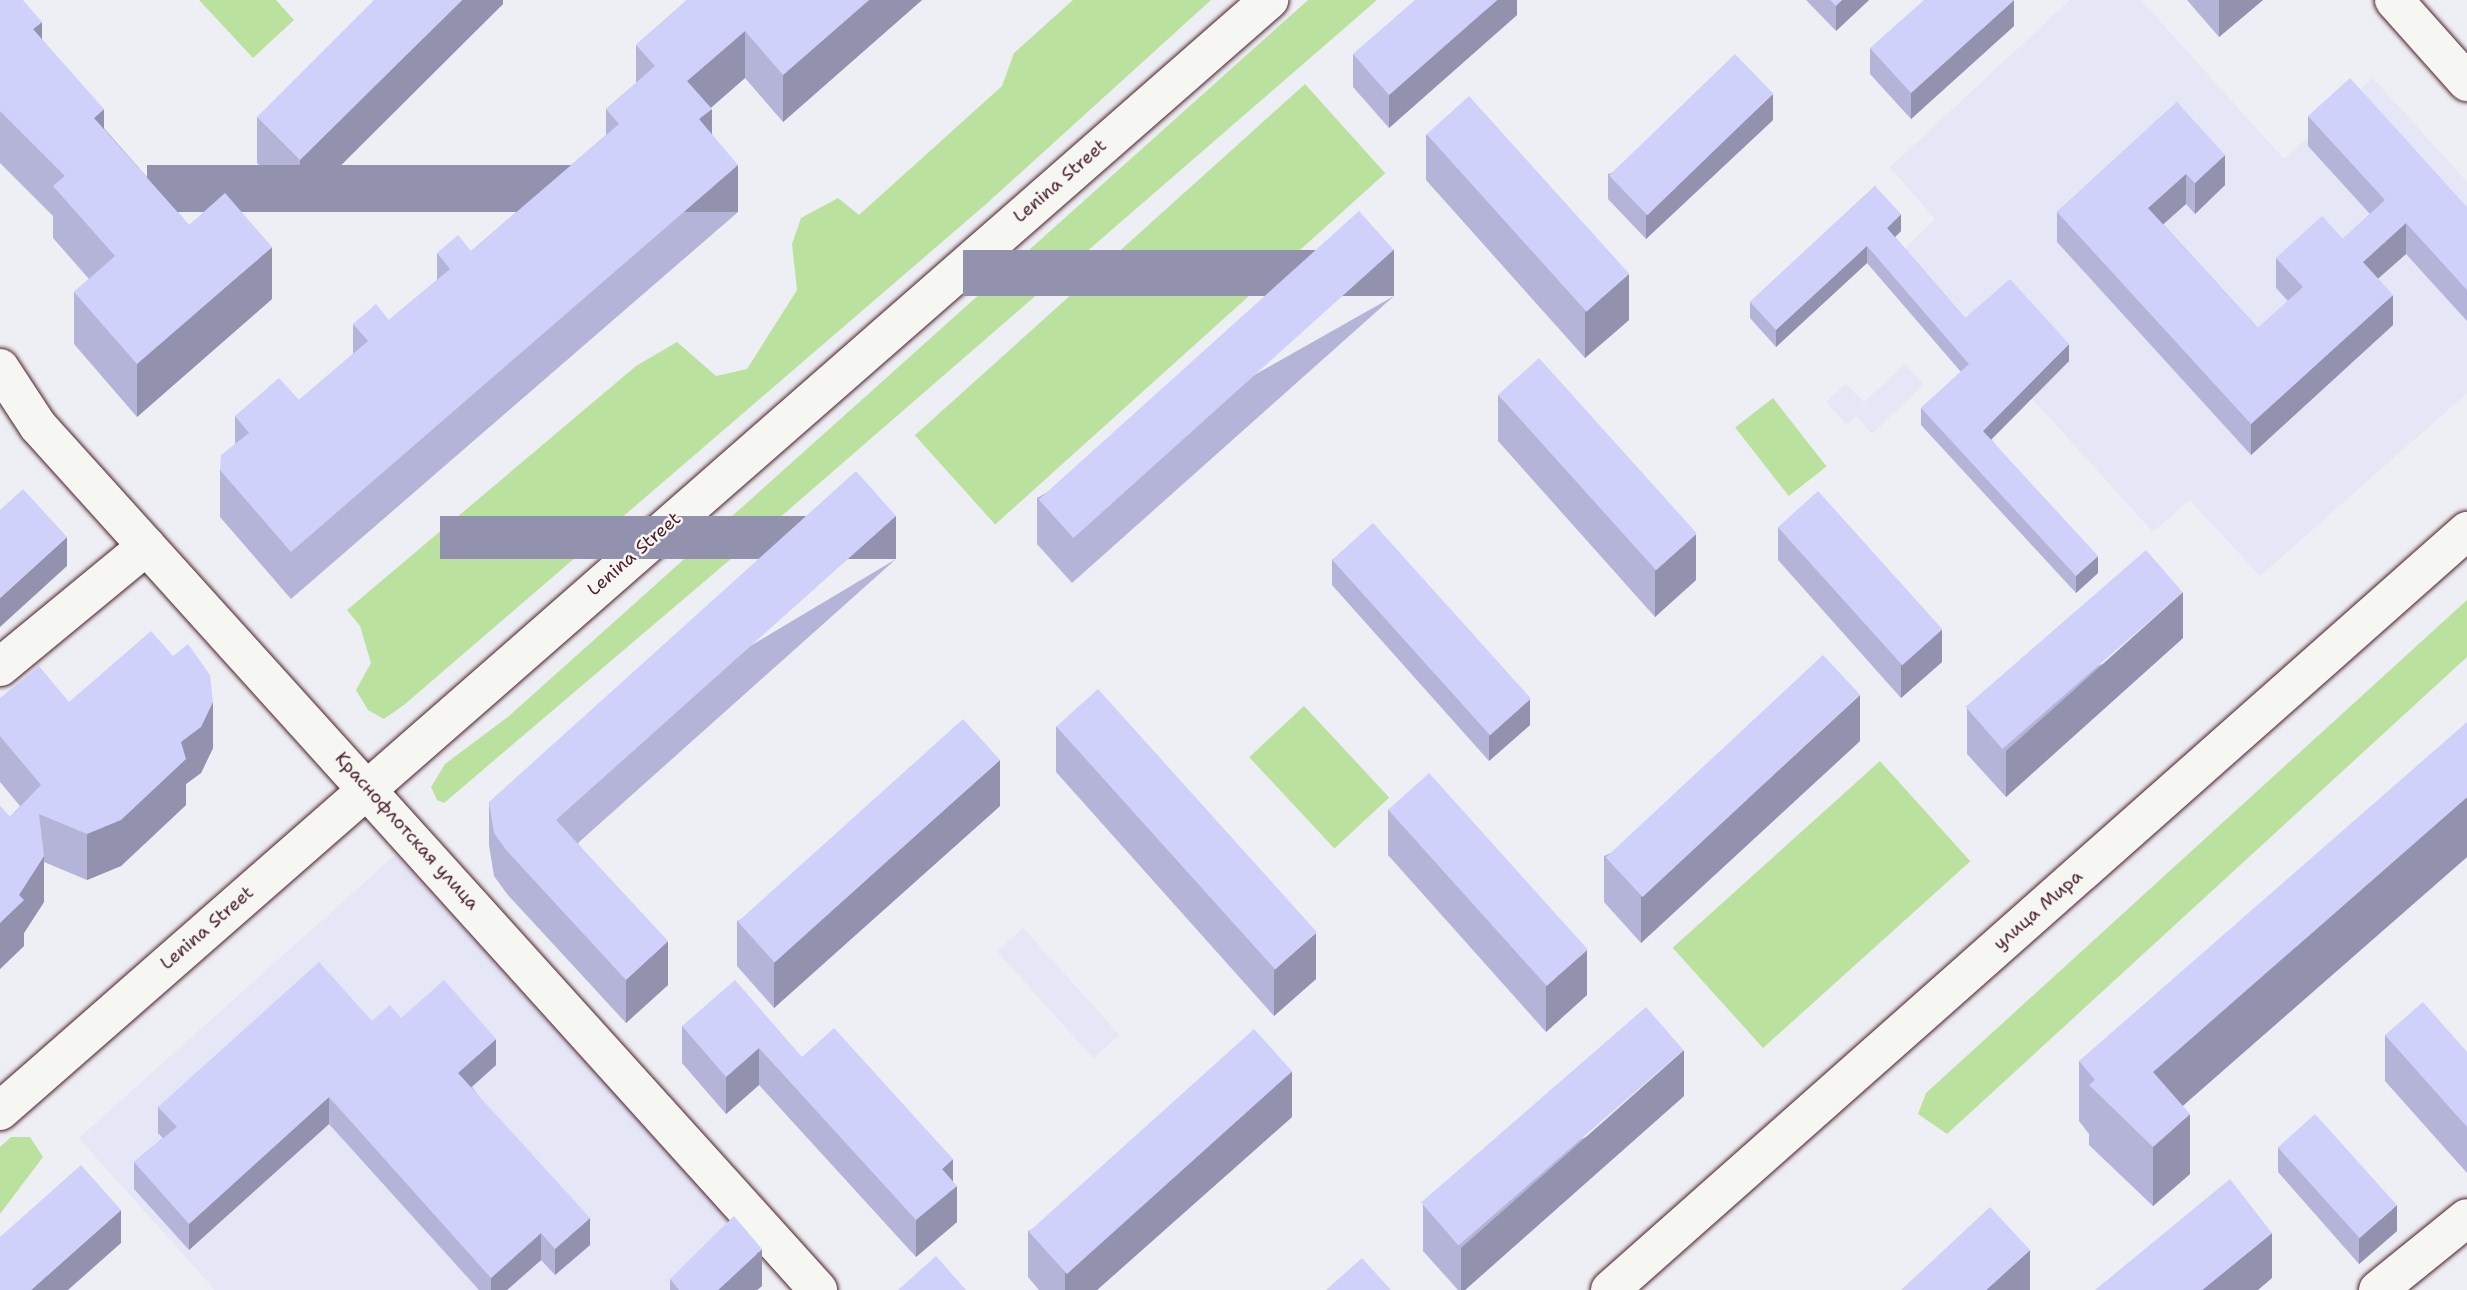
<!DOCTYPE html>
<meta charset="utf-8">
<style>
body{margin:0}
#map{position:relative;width:2467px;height:1290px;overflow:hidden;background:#eeeff4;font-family:"Shantell Sans",sans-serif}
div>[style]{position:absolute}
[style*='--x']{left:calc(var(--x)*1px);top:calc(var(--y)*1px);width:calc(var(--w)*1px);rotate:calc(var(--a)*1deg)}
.built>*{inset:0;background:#e5e6f6;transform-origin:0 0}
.green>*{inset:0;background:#bae29e;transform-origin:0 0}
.roads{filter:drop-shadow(0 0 2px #4a1f2b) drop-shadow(0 0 2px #4a1f2b)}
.minor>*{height:38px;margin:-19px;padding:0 19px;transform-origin:19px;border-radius:19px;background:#f6f6f2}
.major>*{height:38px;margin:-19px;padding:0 19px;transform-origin:19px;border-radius:19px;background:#f6f6f2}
.wall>*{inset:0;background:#b3b4d7}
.shaded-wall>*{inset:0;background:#9292af;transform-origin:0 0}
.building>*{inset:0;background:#d0d1fa;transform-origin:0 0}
span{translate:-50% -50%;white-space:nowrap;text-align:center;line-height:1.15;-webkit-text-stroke:5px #f6f6f2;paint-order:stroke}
.street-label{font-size:18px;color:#4a1f2b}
</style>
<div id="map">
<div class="built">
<i style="clip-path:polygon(2070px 0,2141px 0,2284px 159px,2373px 78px,2467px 182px,2467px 393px,2260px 576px,2190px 500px,2153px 532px,1900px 253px,1935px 219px,1890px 167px)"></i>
<i style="clip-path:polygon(1905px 364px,1924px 384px,1872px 434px,1856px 416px,1846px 424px,1826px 402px,1846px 384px,1864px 402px)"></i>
<i style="clip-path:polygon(395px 855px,749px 1240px,690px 1290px,215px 1290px,79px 1138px)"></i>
<i style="left:1023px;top:928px;width:144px;height:35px;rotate:48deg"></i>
</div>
<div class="green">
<i style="clip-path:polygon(199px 0,276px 0,294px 20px,253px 58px)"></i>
<i style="clip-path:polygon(1073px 0,1211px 0,985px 205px,404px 705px,384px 719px,368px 710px,356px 690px,371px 663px,360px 626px,347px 610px,636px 366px,677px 342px,716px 376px,747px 369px,797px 290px,792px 244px,801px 218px,838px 198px,859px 215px,1002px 86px,1014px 53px)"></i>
<i style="clip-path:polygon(1308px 0,1377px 0,785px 513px,444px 803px,437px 800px,431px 787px,445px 764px,509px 716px)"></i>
<i style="left:1305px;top:84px;width:120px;height:525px;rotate:48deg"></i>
<i style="left:1773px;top:398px;width:87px;height:48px;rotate:52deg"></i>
<i style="clip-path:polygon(2467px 600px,2467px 657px,1947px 1134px,1918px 1114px,1926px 1093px)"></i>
<i style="left:1304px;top:706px;width:125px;height:75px;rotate:47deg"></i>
<i style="left:1880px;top:761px;width:135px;height:279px;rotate:48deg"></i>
<i style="clip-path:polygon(11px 1137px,30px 1137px,43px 1157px,0 1214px,0 1147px)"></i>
</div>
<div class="roads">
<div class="minor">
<i style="--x:2394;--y:0;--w:110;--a:48.3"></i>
<i style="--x:0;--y:368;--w:69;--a:56.8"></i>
<i style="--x:38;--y:426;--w:1164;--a:47.92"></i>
<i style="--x:0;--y:667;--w:190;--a:-39.5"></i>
<i style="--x:2378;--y:1290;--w:114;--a:-39"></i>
</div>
<div class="major">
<i style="--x:0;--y:1111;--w:1687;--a:-41.2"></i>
<i style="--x:1610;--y:1290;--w:1145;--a:-41.53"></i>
</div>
</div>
<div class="wall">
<i style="clip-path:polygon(0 0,42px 39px,104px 128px,189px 225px,272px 299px,137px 417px,74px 344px,74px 292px,89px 279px,53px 238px,53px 216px,0 163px)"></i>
<i style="clip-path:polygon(503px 0,503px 4px,300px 206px,257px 163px,257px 117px)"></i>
<i style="clip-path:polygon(687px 0,922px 0,783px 122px,745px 78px,711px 108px,712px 134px,738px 212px,291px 599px,220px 517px,220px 470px,235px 444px,235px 416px,299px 400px,353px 354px,353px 324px,389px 320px,437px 280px,437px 253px,471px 251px,606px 135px,606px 109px,636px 83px,636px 45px)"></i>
<i style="clip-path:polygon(1517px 0,1517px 15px,1389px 128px,1353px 87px,1353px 54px)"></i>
<i style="clip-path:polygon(1806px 0,1869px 0,1836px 31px)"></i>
<i style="clip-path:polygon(2187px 0,2263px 0,2219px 37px)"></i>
<i style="clip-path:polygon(2014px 26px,1911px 119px,1870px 74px,1870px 48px)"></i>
<i style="clip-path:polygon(2177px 102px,2225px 185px,2195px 214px,2186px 204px,2163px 224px,2258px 328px,2288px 301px,2276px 288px,2276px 258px,2343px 239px,2370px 214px,2308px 146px,2308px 116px,2467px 207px,2467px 321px,2406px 254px,2378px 278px,2393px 325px,2251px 455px,2057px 242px,2057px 212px)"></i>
<i style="clip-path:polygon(1773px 120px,1646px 239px,1608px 199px,1608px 174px)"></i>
<i style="clip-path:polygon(1426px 134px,1629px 320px,1585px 358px,1426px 180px)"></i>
<i style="clip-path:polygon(1875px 186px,1901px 231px,1895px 237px,1965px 318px,2069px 361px,1991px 439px,2098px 573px,2076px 593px,1921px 425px,1921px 408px,1961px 372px,1867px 263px,1776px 347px,1750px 318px,1750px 302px)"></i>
<i style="clip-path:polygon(1394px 296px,1072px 583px,1037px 544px,1037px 498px)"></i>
<i style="clip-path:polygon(1498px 395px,1696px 580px,1655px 617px,1498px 441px)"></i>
<i style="clip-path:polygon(1778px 527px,1942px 662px,1901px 698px,1778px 560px)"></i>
<i style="clip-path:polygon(896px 559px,578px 843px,668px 985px,626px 1023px,507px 894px,494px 876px,489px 845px,489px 802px)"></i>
<i style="clip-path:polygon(1332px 559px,1530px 725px,1489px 761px,1332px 585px)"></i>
<i style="clip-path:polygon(2183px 638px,2006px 797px,1967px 754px,1967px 708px)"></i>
<i style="clip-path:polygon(0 698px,69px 702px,213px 748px,201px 773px,186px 784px,186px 805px,121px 866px,87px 880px,44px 862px,44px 902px,24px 933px,24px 946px,0 969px,0 806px,10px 817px,20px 806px,0 782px)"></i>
<i style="clip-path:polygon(1056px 726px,1316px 979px,1274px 1016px,1056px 772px)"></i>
<i style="clip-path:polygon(1860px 741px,1641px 943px,1604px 902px,1604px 856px)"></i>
<i style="clip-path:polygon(1000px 806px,774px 1008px,737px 966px,737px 921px)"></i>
<i style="clip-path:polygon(1388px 809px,1587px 995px,1546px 1032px,1388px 855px)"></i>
<i style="clip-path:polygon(2467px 857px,2182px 1106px,2190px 1174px,2153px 1206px,2089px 1145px,2089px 1134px,2079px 1121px,2079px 1061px)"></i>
<i style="clip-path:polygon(401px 1018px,496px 1065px,472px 1087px,590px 1245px,555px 1275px,541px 1260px,507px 1290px,479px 1290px,329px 1124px,189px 1250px,134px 1189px,134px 1162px,163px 1138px,158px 1133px,158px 1107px,372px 1021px)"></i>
<i style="clip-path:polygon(682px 1026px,802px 1057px,953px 1181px,957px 1222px,916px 1257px,759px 1085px,726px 1114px,682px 1063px)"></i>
<i style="clip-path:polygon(2385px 1035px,2467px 1052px,2467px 1173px,2385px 1081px)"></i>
<i style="clip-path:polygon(1684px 1096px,1465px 1290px,1458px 1290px,1423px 1251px,1423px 1205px)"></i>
<i style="clip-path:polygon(1292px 1117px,1097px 1290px,1039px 1290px,1028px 1277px,1028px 1231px)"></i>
<i style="clip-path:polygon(2278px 1147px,2397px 1231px,2359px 1264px,2278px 1172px)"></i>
<i style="clip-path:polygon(670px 1279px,762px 1286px,757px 1290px,670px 1290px)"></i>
</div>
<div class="shaded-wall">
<i style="clip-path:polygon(462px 0,503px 0,503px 4px,300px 206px,300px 160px)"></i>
<i style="clip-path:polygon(869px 0,922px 0,783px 122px,783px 75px)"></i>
<i style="clip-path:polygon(1497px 0,1517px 0,1517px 15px,1389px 128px,1389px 95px)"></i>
<i style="clip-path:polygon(1842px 0,1869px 0,1836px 31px,1836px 6px)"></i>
<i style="clip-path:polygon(2014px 0,2014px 26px,1911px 119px,1911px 93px)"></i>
<i style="clip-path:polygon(2219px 0,2263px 0,2219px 37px)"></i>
<i style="clip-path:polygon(42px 22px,42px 74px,33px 29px)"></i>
<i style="clip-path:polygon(745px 31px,745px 78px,687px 128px,687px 81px)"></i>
<i style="clip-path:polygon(1773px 94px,1773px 120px,1646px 239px,1646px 214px)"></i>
<i style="clip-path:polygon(104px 109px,104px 162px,94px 118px)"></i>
<i style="clip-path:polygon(712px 109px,712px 156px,699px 119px)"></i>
<i style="clip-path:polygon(2225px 155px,2225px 185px,2195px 214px,2195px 183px)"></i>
<i style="left:738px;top:165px;width:47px;height:591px;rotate:90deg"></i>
<i style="clip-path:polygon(2186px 174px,2186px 204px,2148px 238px,2148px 208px)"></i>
<i style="clip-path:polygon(1901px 214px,1901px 231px,1887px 245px,1887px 228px)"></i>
<i style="clip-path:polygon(2406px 223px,2406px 254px,2363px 292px,2363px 262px)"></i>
<i style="clip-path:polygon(1867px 246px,1867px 263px,1776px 347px,1776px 330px)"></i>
<i style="clip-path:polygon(272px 247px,272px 299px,137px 417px,137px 364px)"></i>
<i style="left:1394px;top:250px;width:46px;height:431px;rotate:90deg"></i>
<i style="clip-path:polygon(1629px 274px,1629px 320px,1585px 358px,1585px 312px)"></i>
<i style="clip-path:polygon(2393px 295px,2393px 325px,2251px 455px,2251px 424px)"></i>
<i style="clip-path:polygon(2069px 344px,2069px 361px,1983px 448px,1983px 431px)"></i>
<i style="left:896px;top:516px;width:43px;height:456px;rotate:90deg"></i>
<i style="clip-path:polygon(1696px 534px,1696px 580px,1655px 617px,1655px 571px)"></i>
<i style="clip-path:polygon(67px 537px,67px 566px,0 627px,0 598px)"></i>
<i style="clip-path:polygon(2098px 556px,2098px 573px,2076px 593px,2076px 576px)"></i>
<i style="clip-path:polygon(2183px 592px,2183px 638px,2006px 797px,2006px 751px)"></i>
<i style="clip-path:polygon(1942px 629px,1942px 662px,1901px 698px,1901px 665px)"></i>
<i style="clip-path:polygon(1860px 695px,1860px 741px,1641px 943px,1641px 897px)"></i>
<i style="clip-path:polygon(1530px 699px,1530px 725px,1489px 761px,1489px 736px)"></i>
<i style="clip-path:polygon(213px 702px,213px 748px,201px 773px,186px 784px,186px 805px,121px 866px,87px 880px,87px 834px,181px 742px)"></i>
<i style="clip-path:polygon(1000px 760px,1000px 806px,774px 1008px,774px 962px)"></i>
<i style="clip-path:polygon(2467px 797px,2467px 857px,2153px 1132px,2153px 1072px)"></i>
<i style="clip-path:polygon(44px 856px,44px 902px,24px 933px,24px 946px,0 969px,0 923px)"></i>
<i style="clip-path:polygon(1316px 933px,1316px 979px,1274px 1016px,1274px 970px)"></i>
<i style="clip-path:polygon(668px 941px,668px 985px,626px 1023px,626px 980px)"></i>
<i style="clip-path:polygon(1587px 950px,1587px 995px,1546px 1032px,1546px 986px)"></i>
<i style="clip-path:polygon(496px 1039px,496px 1065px,458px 1099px,458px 1073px)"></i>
<i style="clip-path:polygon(759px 1048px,759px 1085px,726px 1114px,726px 1077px)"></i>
<i style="clip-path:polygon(1684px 1050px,1684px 1096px,1465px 1290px,1461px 1290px,1461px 1248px)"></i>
<i style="clip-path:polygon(1292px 1071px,1292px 1117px,1097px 1290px,1065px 1290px,1065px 1273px)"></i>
<i style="clip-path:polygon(329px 1097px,329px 1124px,189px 1250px,189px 1224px)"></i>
<i style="clip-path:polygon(2190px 1114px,2190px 1174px,2153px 1206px,2153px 1147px)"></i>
<i style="clip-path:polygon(953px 1159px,953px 1189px,957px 1186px,957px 1222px,916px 1257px,916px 1220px,942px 1169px)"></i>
<i style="clip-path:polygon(2397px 1205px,2397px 1231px,2359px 1264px,2359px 1239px)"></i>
<i style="clip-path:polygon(121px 1210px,121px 1243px,68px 1290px,31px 1290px)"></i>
<i style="clip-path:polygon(590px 1218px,590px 1245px,555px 1275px,555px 1249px)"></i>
<i style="clip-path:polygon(541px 1233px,541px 1260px,507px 1290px,491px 1290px,491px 1278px)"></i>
<i style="clip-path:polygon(2272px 1233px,2272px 1278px,2258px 1290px,2202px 1290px)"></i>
<i style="clip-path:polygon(762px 1249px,762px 1286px,757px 1290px,718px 1290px)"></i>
<i style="clip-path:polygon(2030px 1250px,2030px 1290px,1986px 1290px)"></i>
</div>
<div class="building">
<i style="clip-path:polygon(0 0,23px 0,42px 22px,33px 29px,104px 109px,94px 118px,189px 225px,225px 193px,272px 247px,137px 364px,74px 292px,115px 256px,53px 186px,65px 176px,0 111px)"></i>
<i style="clip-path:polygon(374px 0,462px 0,300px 160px,257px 117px)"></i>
<i style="clip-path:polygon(687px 0,869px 0,783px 75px,745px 31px,687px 81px,712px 109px,699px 119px,738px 165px,291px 552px,220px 470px,221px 455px,249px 433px,235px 416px,279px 378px,299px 400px,368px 341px,353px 324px,376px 304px,389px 320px,450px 269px,437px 253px,458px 235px,471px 251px,619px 124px,606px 109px,655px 66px,636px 45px)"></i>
<i style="clip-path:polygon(1415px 0,1497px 0,1389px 95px,1353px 54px)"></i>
<i style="clip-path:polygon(1830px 0,1842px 0,1836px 6px)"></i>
<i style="clip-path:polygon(1924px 0,2014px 0,1911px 93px,1870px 48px)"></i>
<i style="left:1735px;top:54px;width:55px;height:175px;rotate:46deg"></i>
<i style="clip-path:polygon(2350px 78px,2467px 207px,2467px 290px,2406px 223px,2363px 262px,2393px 295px,2251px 424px,2057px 212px,2177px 102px,2225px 155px,2195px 183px,2186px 174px,2148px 208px,2258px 328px,2303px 287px,2276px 258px,2322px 216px,2343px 239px,2385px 200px,2308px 116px)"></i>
<i style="left:1469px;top:96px;width:239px;height:57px;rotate:48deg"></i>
<i style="clip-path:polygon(1875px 186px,1901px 214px,1887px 228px,1965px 318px,2010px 279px,2069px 344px,1983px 431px,2098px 556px,2076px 576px,1921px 408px,1969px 364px,1867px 246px,1776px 330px,1750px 302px)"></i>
<i style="left:1359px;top:211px;width:52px;height:431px;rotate:48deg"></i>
<i style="left:1539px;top:358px;width:236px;height:55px;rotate:48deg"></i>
<i style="clip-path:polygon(856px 471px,896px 516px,556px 820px,668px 941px,626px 980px,507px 851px,494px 833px,489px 802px)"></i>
<i style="clip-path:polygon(23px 489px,67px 537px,0 598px,0 510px)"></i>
<i style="left:1818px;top:491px;width:186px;height:54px;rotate:48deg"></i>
<i style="left:1373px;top:523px;width:236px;height:55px;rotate:48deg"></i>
<i style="left:2146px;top:550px;width:56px;height:239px;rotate:49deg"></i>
<i style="clip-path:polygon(151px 631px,173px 656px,188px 644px,210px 675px,213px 702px,201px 727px,181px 742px,186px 759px,121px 820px,87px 834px,39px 814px,44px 856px,19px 895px,24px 900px,0 923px,0 806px,10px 817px,41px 785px,0 736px,0 698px,39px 666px,69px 702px)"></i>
<i style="left:1823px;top:655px;width:54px;height:297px;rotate:47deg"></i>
<i style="left:1098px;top:689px;width:327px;height:56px;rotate:48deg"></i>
<i style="left:963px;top:719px;width:55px;height:303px;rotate:48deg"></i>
<i style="clip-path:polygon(2467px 722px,2467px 797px,2153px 1072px,2190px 1114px,2153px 1147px,2089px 1085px,2095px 1080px,2079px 1061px)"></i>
<i style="left:1429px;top:773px;width:237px;height:55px;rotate:48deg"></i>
<i style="clip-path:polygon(319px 962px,372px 1021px,390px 1005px,401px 1018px,444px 980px,496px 1039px,458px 1073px,590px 1218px,555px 1249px,541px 1233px,491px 1278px,329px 1097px,189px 1224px,134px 1162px,177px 1127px,158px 1107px)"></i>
<i style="clip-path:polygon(735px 980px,802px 1057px,834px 1028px,953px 1159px,942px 1169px,957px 1186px,916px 1220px,759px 1048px,726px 1077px,682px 1026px)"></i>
<i style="clip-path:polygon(2423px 1002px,2467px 1052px,2467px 1127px,2385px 1035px)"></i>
<i style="left:1646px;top:1007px;width:57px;height:298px;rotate:49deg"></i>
<i style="left:1254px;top:1029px;width:57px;height:303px;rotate:48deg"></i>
<i style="left:2315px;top:1114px;width:122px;height:50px;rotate:48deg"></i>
<i style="clip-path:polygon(81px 1165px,121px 1210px,31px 1290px,0 1290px,0 1237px)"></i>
<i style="clip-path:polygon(2230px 1179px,2272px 1233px,2202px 1290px,2095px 1290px)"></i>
<i style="clip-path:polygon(1990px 1207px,2030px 1250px,1986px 1290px,1901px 1290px)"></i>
<i style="clip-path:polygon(734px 1216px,762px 1249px,718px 1290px,679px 1290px,670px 1279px)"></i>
<i style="clip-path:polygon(936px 1256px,966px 1290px,898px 1290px)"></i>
<i style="clip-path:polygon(1362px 1258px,1391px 1290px,1326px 1290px)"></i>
</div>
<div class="street-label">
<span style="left:1060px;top:181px;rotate:-41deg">Lenina Street</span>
<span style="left:634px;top:554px;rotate:-41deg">Lenina Street</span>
<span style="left:407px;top:831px;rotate:48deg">Краснофлотская улица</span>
<span style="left:2038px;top:910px;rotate:-41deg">улица Мира</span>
<span style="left:207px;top:928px;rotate:-41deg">Lenina Street</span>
</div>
</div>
